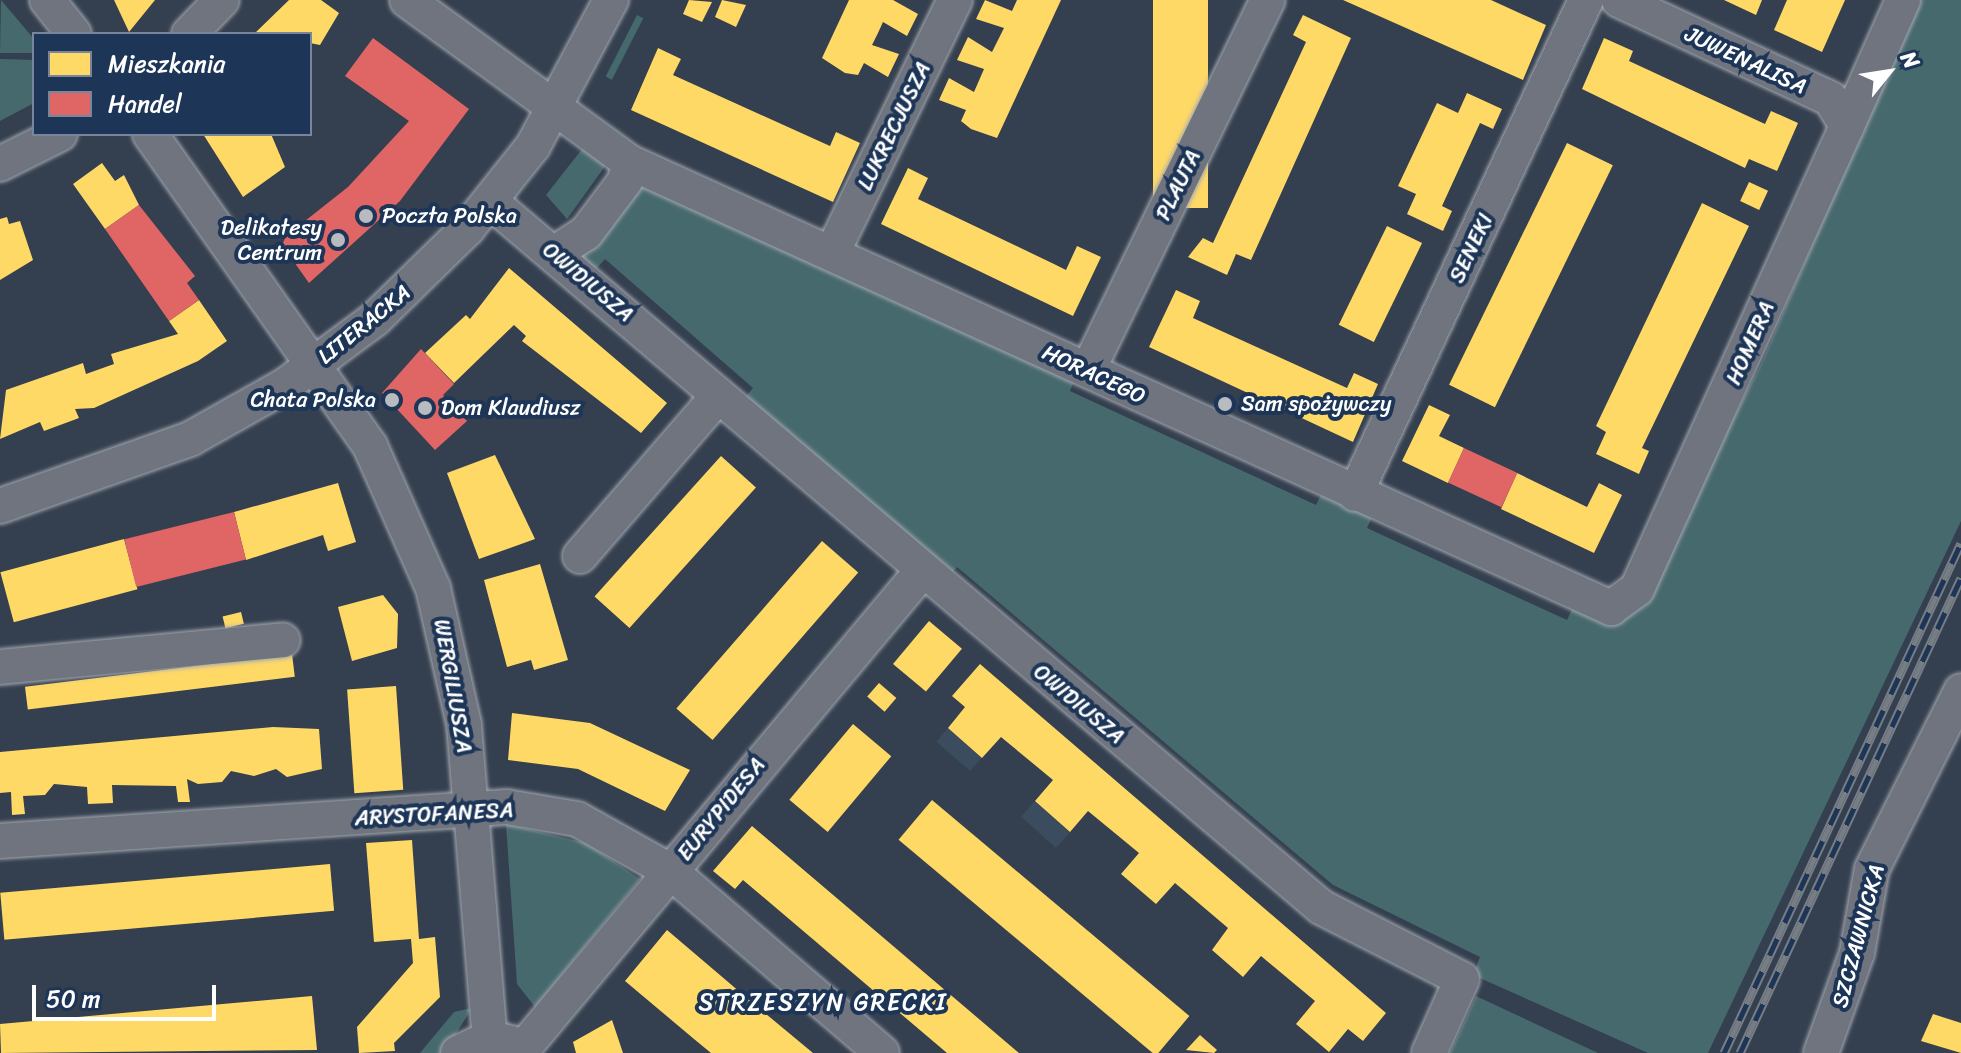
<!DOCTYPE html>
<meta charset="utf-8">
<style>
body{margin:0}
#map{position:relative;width:1961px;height:1053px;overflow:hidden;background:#343f4f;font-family:Sriracha,sans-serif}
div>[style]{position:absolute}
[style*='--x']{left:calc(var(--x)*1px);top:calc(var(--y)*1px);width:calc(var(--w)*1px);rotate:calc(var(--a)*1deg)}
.built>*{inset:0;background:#3b4c5f;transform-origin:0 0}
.green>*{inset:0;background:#46696e;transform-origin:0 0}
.homes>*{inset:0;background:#ffd966;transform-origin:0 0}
.shops>*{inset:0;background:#e06666;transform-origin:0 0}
.roads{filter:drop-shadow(0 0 2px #a4a9b0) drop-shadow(0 0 2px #a4a9b0)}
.minor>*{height:34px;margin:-17px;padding:0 17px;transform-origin:17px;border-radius:17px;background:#6f747e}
.rail>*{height:9px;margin-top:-4.5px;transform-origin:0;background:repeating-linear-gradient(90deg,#1d3557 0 18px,#767d85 0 36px);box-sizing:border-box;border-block:2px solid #767d85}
.dots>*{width:22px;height:22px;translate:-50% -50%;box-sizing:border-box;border:4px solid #1d3557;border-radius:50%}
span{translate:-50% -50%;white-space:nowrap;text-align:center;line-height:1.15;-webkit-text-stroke:8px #1d3557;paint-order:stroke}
.street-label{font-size:22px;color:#fff}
.poi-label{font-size:22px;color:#fff}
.left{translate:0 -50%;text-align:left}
.right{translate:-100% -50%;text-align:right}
.neighbourhood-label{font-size:24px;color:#fff;letter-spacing:2px}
.legend{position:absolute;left:32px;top:32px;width:280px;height:104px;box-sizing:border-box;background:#1d3557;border:2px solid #77869a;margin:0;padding:10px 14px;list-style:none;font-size:24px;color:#fff}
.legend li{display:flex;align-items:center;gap:16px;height:40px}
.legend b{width:40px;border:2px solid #77869a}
.north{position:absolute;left:1849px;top:32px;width:80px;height:80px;-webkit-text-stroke:6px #1d3557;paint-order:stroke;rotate:60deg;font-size:22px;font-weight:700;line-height:32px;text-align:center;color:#fff}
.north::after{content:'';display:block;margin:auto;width:28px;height:36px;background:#fff;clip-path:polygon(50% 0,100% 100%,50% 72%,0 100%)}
.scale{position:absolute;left:32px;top:985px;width:184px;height:36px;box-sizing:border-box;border:4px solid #fff;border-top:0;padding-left:10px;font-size:24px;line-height:28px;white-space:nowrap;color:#fff;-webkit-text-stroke:6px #1d3557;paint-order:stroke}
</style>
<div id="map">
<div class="built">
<i style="left:948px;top:728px;width:45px;height:18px;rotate:41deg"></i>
<i style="left:1035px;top:801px;width:47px;height:21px;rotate:42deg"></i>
</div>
<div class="green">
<i style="clip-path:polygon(1px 0,34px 39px,34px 53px,0 53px)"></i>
<i style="clip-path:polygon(1918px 0,1961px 0,1961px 521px,1708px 1053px,1648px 1053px,1473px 975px,1480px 957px,1333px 885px,957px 567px,945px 581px,738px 406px,753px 388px,605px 259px,596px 269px,574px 256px,642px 177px,1076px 376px,1070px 391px,1316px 505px,1323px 491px,1373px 515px,1367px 528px,1567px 620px,1573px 607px,1639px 602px,1761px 364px)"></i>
<i style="left:637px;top:15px;width:7px;height:69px;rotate:27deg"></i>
<i style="clip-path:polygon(0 59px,34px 60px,34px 103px,0 121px)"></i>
<i style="clip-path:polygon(586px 144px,608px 162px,567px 219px,546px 195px)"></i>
<i style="clip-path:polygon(506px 824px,586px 843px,640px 879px,535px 1007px,517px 984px)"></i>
<i style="clip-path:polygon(1476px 996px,1598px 1053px,1450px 1053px)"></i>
<i style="clip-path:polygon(472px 1008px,444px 1053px,420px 1053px,454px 1012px)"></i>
</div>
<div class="homes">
<i style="clip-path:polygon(114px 0,155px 0,129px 32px)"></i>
<i style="clip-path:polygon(289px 0,321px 0,339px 13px,320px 45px,310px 43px,310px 34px,254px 34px)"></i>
<i style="clip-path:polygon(689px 0,712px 2px,702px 22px,683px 14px)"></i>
<i style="clip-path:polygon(722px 0,746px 5px,736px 27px,715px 17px)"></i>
<i style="clip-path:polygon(849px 0,893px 0,918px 14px,907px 36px,883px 22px,878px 33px,872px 45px,899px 54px,888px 77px,864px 63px,858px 75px,845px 73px,822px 58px)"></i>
<i style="clip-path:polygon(985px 0,1012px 11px,1017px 0,1061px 0,997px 138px,971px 129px,961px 121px,966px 110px,939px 100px,949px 78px,974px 92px,984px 69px,957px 60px,968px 37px,992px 52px,1004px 28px,976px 19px)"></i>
<i style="left:1153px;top:0;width:55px;height:208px"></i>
<i style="clip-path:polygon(1343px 0,1491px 0,1546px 25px,1523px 80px)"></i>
<i style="clip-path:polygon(1724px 0,1762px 0,1756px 15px)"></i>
<i style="clip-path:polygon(1787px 0,1845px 0,1822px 52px,1774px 30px)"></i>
<i style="clip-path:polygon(1303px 15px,1351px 38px,1251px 260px,1236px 254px,1227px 275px,1188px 257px,1203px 238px,1213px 243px,1306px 42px,1293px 35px)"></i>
<i style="clip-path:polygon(1604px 38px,1633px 51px,1629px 61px,1765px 124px,1771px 111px,1798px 123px,1777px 171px,1749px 159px,1745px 168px,1582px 89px)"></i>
<i style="clip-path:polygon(658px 48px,681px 59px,673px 75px,830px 146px,836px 132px,860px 143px,833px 202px,631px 110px)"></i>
<i style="clip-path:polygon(1467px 93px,1502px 109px,1493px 129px,1480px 123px,1442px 206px,1452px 211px,1443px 231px,1407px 214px,1416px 194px,1398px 186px,1437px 103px,1458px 113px)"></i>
<i style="clip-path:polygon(203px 134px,271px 134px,285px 167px,243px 197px)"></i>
<i style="left:1567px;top:143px;width:51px;height:269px;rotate:26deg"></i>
<i style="clip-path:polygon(102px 163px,115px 181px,124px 175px,139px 205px,105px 229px,73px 184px)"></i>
<i style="clip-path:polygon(908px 168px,928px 178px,918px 199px,1054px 264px,1066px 270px,1077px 246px,1101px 257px,1073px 316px,881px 224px)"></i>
<i style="left:1749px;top:182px;width:21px;height:21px;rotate:25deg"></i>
<i style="clip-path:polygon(1702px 203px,1749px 226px,1642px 448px,1649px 451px,1639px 474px,1596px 454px,1606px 432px,1596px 426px)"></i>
<i style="clip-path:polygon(7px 217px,9px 224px,20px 221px,33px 260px,0 280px,0 219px)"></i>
<i style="left:1387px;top:226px;width:39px;height:110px;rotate:26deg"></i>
<i style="clip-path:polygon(509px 268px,667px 403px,641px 433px,522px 341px,526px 336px,514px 325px,454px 383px,425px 353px,466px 315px,470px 319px)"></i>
<i style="clip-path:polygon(1176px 290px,1200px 301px,1193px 318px,1217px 329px,1347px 388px,1354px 373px,1378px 384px,1353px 442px,1149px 347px)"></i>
<i style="clip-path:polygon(199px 300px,227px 341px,198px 361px,94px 408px,75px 409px,79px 418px,44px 431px,40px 422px,0 439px,6px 390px,83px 363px,86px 374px,114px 364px,111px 354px,178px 334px,169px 321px)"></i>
<i style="clip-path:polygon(1429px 405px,1450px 415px,1439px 436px,1464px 448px,1448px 483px,1402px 461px)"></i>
<i style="clip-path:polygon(495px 455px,535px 539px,479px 559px,447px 473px)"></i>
<i style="left:721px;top:456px;width:47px;height:189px;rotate:42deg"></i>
<i style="clip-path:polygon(1517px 473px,1587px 507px,1599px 483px,1622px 495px,1594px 553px,1501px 509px)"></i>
<i style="clip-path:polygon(338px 483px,356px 542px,328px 551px,323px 535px,246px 560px,234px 512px)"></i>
<i style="left:124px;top:539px;width:52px;height:128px;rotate:75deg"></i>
<i style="left:822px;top:541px;width:48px;height:222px;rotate:41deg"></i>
<i style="clip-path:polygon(540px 564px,568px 660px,534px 670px,531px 660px,507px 667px,484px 580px)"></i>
<i style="clip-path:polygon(383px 595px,398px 614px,397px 648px,352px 661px,338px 607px)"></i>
<i style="left:241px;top:612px;width:12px;height:19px;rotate:76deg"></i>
<i style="left:929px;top:621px;width:43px;height:56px;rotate:40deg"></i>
<i style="left:292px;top:654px;width:23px;height:269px;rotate:83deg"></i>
<i style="clip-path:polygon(980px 664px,1386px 1013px,1363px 1041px,1348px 1029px,1329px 1052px,1296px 1024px,1315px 1001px,1261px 956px,1243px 977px,1212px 950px,1228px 928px,1175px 883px,1156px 904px,1121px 874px,1139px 853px,1088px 811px,1070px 832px,1035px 801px,1053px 780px,1001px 737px,982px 758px,948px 728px,965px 707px,952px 696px)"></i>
<i style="left:879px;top:683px;width:23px;height:18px;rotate:41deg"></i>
<i style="left:396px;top:686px;width:104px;height:49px;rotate:86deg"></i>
<i style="clip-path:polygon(512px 713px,590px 723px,690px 770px,665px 811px,578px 769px,508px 760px)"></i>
<i style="left:853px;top:724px;width:50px;height:99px;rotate:40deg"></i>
<i style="clip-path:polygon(273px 727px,319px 729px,322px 769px,287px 777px,276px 769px,254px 776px,231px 771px,222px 782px,198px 784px,187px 779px,190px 802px,178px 802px,176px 786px,112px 785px,113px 803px,88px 804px,87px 787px,54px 784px,45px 795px,23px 796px,25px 814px,12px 815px,11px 792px,0 793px,0 752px)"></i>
<i style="left:932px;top:800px;width:336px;height:52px;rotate:40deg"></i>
<i style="clip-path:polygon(752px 826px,959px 1002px,1019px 1053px,947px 1053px,743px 880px,735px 889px,713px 871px)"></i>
<i style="clip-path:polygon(412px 840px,419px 939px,435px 937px,440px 997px,394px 1043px,395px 1051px,359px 1053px,357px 1027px,413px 963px,411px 939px,374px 942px,366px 843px)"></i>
<i style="left:330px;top:864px;width:47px;height:331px;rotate:85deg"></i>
<i style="clip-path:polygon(667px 930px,754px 1004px,813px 1053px,711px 1053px,694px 1039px,625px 981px)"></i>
<i style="clip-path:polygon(312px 996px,317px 1050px,1px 1053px,0 1024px)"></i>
<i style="clip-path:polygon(1933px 1014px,1961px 1023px,1961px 1053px,1921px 1041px)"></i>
<i style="clip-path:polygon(612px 1020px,623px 1053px,576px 1053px,573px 1042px)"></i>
<i style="clip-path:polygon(1200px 1035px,1217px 1050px,1214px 1053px,1186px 1050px)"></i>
</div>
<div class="shops">
<i style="clip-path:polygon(373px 38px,469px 109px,400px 201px,309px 283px,282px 245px,286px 236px,348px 187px,409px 121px,345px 76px)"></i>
<i style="clip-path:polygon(139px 205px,195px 276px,187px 283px,199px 300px,169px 321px,105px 229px)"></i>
<i style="clip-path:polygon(421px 349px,454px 384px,443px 395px,467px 421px,435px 450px,382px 393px)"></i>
<i style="left:1464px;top:448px;width:59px;height:38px;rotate:25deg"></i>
<i style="left:234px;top:512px;width:49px;height:113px;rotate:76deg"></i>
</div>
<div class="roads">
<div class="minor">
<i style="--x:47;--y:0;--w:43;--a:51.5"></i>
<i style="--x:407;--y:0;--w:275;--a:36.1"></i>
<i style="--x:629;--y:162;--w:1079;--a:24.43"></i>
<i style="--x:1611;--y:608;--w:32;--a:-36"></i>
<i style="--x:1637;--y:589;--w:508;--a:-65.6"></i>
<i style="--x:1847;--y:126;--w:31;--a:-121"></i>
<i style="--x:1831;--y:99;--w:234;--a:-155"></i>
<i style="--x:189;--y:34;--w:47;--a:-45.9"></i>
<i style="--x:1847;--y:126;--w:138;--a:-66"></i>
<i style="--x:150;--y:134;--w:382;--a:54.8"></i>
<i style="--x:370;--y:446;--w:155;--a:66.1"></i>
<i style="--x:433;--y:588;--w:140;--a:77.2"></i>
<i style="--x:464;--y:725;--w:314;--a:85.3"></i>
<i style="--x:0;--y:164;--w:67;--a:-26.6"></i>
<i style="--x:491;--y:202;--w:1089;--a:40.34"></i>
<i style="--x:1321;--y:907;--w:158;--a:27.1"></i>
<i style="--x:1462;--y:979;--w:81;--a:114"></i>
<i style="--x:833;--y:251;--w:279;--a:-64.1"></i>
<i style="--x:555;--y:253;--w:37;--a:-33"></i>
<i style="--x:586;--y:233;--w:65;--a:-53.1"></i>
<i style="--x:625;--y:181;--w:19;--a:-78"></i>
<i style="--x:1088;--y:370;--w:411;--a:-64.1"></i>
<i style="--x:1355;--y:494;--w:545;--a:-64.94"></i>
<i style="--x:0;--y:506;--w:201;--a:-19.4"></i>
<i style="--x:190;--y:439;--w:110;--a:-29.4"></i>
<i style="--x:286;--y:385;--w:111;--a:-36.6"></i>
<i style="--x:375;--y:319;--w:129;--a:-44.4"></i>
<i style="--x:467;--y:229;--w:106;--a:-51.5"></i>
<i style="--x:533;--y:146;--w:166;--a:-61.9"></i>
<i style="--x:580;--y:556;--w:211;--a:-49.2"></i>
<i style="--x:0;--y:667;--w:284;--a:-5.4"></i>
<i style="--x:0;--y:841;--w:508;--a:-3.84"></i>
<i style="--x:507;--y:807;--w:71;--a:9.7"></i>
<i style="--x:577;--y:819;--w:107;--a:29.2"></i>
<i style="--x:670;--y:871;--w:279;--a:40.6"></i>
<i style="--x:522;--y:1050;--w:624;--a:-50.14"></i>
<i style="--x:458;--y:1053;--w:35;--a:-25"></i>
<i style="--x:490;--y:1038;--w:22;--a:13"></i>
<i style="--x:1821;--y:1053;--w:106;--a:-70.2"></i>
<i style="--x:1857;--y:953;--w:85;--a:-79.9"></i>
<i style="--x:1872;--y:869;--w:199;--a:-63.4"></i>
</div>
</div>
<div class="rail">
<i style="--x:1724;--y:1053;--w:562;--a:-65.08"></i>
<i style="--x:1740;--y:1053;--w:524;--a:-65.05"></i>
</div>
<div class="dots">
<i style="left:366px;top:216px;background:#b8bcc1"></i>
<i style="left:338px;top:240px;background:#b8bcc1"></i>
<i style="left:392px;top:400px;background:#b8bcc1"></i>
<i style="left:1225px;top:404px;background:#b8bcc1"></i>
<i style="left:425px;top:408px;background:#b8bcc1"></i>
</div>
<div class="street-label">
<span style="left:1746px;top:60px;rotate:25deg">JUWENALISA</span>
<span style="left:894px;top:126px;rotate:-64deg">LUKRECJUSZA</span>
<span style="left:1178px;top:185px;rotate:-64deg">PLAUTA</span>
<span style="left:1471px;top:248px;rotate:-65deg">SENEKI</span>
<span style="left:588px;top:282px;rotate:40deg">OWIDIUSZA</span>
<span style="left:364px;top:324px;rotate:-39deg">LITERACKA</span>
<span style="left:1750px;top:343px;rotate:-66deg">HOMERA</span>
<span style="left:1094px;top:374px;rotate:25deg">HORACEGO</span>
<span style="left:453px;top:686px;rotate:80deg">WERGILIUSZA</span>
<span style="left:1079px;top:704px;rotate:40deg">OWIDIUSZA</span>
<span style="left:721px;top:809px;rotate:-51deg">EURYPIDESA</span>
<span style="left:434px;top:814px;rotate:-3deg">ARYSTOFANESA</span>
<span style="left:1858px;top:936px;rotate:-75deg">SZCZAWNICKA</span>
</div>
<div class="poi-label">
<span class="left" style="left:382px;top:216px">Poczta Polska</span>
<span class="right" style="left:322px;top:240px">Delikatesy<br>Centrum</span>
<span class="right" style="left:376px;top:400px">Chata Polska</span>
<span class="left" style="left:1241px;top:404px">Sam spożywczy</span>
<span class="left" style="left:441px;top:408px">Dom Klaudiusz</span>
</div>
<div class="neighbourhood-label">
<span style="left:823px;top:1003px">STRZESZYN GRECKI</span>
</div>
<ul class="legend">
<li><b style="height:22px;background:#ffd966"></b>Mieszkania</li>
<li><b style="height:22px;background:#e06666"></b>Handel</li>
</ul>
<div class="north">N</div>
<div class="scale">50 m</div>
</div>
